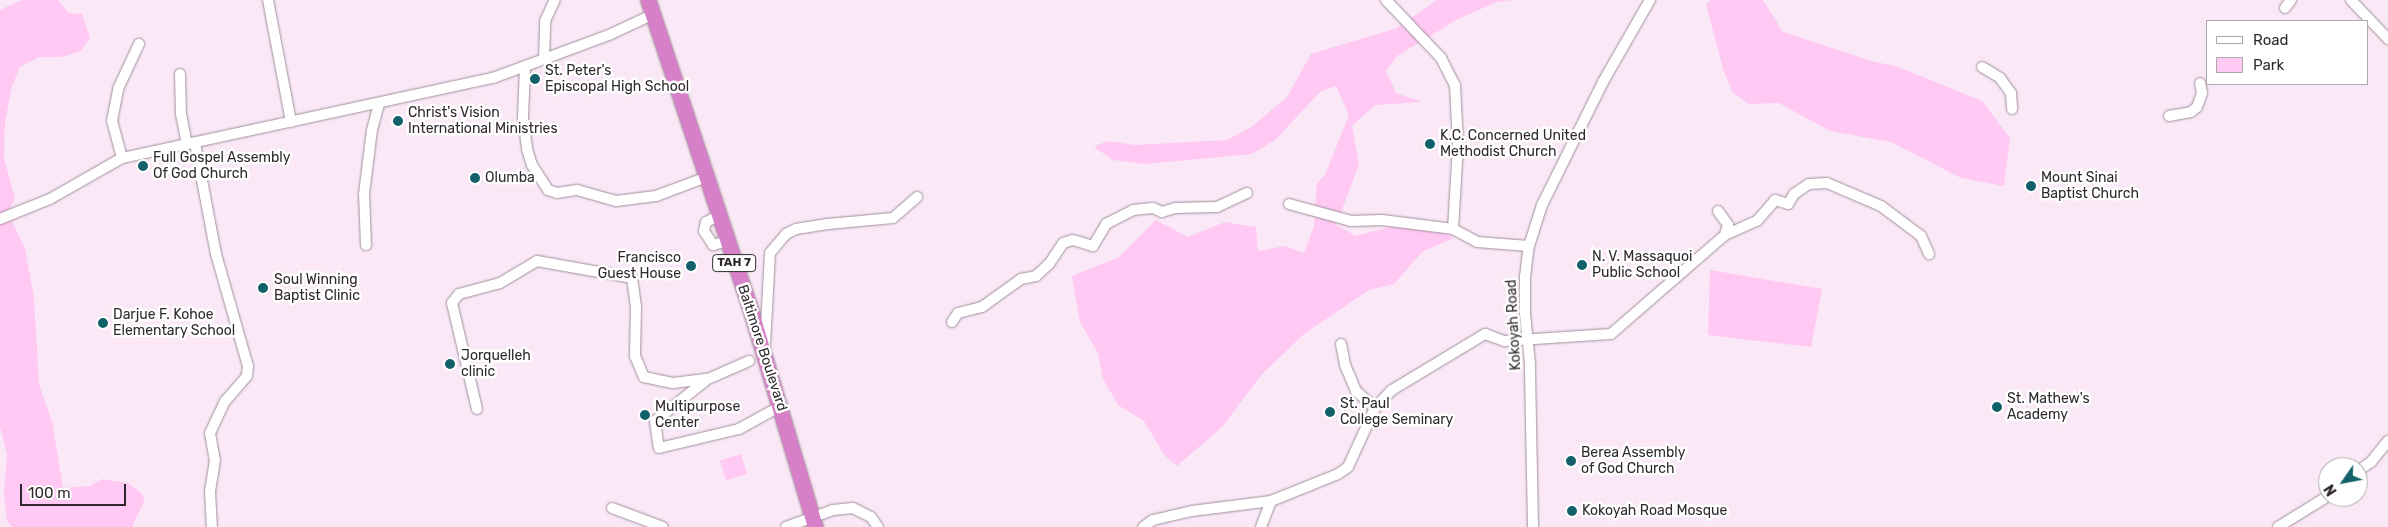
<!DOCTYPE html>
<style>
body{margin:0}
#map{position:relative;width:2388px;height:527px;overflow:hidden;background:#fae8f6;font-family:Rubik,sans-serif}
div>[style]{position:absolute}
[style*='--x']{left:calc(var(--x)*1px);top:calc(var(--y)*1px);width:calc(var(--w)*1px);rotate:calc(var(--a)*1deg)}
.green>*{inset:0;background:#ffc9f3;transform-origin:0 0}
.roads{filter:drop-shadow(0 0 1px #a08f9c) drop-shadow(0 0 1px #a08f9c)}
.minor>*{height:10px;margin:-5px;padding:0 5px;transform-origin:5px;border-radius:5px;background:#fff}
.highway>*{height:15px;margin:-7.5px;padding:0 7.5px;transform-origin:7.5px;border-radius:7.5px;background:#d780c7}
.dots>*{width:14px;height:14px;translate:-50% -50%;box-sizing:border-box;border:2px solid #fff;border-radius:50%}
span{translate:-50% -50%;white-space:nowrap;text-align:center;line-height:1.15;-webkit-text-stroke:5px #fff;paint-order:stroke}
.shield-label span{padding:1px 4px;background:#fff;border:1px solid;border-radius:4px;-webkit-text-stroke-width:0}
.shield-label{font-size:12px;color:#2f292e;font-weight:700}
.poi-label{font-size:14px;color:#2f292e}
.left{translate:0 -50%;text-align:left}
.right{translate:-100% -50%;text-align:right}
.street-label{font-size:14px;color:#2f292e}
.legend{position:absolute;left:2206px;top:20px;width:162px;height:65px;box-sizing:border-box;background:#fff;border:1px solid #aca9ab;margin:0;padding:6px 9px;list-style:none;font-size:15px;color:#2f292e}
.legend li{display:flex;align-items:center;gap:10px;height:25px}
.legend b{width:25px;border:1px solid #aca9ab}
.north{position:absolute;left:2318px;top:457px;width:50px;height:50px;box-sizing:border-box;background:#fff;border:1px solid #aca9ab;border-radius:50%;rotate:237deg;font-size:14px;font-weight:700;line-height:20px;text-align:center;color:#2f292e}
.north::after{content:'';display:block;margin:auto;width:18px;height:22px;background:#11606a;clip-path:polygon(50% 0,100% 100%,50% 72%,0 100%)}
.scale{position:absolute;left:20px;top:484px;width:106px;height:22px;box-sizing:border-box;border:2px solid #2f292e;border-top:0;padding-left:6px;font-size:15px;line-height:18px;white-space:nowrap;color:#2f292e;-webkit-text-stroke:4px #fff;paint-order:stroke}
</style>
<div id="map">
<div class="green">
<i style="clip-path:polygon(22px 0,58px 0,69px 13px,82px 14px,90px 38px,81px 51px,62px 57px,39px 57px,20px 67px,12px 86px,5px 121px,4px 159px,15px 198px,8px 213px,25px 248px,34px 298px,39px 384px,52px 422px,63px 488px,90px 486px,102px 479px,128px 483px,141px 493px,145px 500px,132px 527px,12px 527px,7px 521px,4px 493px,7px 454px,0 427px,0 10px)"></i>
<i style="clip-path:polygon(1437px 0,1512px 0,1497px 2px,1458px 19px,1397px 56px,1386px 71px,1396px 93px,1422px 102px,1375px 105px,1352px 126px,1359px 165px,1336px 225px,1356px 236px,1416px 220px,1454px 238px,1422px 252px,1394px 284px,1369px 290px,1304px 334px,1262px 374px,1222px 427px,1177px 466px,1164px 455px,1144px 421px,1118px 405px,1103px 379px,1098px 353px,1080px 322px,1072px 276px,1119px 257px,1156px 220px,1188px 237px,1225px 222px,1256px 227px,1258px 251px,1285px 246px,1304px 253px,1314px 226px,1317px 183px,1325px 175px,1349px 115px,1336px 86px,1320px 92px,1275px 140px,1252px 154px,1145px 164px,1113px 160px,1094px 147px,1107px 141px,1135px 145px,1227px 140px,1250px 128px,1287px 97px,1311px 54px,1397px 28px)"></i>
<i style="clip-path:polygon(1711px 0,1763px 0,1783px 32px,1875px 62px,1896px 66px,1982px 101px,2010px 138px,2004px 186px,1961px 178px,1891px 142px,1830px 131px,1779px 103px,1749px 104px,1733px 93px,1724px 72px,1706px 4px)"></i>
<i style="clip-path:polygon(1710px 270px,1822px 289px,1811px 347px,1708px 335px)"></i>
<i style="left:741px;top:454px;width:21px;height:22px;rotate:73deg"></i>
</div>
<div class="roads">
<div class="minor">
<i style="--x:268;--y:0;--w:124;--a:79.3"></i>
<i style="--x:1386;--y:0;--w:80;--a:46.5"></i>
<i style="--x:1441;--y:58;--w:30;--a:63"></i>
<i style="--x:1455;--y:85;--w:60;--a:87.1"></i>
<i style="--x:1458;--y:145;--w:84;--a:93.4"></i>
<i style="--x:2351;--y:0;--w:54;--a:46.5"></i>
<i style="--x:2285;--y:8;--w:10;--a:-53"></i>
<i style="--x:544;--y:58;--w:37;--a:-88"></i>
<i style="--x:545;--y:21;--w:23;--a:-65"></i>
<i style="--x:525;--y:66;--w:53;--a:92.2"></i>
<i style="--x:523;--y:119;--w:30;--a:82"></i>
<i style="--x:527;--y:149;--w:17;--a:73"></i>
<i style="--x:532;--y:165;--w:30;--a:57"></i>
<i style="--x:548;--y:190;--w:9;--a:18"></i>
<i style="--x:557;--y:193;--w:20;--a:-9"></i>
<i style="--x:577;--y:190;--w:41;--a:15.8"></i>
<i style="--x:616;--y:201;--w:40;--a:-7.1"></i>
<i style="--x:656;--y:196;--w:51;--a:-20.6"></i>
<i style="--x:1982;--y:67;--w:21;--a:31"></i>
<i style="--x:2000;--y:78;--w:19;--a:54"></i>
<i style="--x:2011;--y:93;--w:16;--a:86"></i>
<i style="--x:180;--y:74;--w:40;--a:88.6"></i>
<i style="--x:181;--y:114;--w:31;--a:79"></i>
<i style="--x:2169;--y:116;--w:22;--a:-10"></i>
<i style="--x:2191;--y:112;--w:8;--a:-40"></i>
<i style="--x:2197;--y:107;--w:15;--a:-70"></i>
<i style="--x:2202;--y:93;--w:10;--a:-101"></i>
<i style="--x:195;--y:143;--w:113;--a:79.3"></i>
<i style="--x:216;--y:254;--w:116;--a:74.1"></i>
<i style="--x:248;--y:366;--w:10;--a:96"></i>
<i style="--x:247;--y:376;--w:33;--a:131"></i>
<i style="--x:225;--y:401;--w:35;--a:115"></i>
<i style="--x:210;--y:433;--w:27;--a:80"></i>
<i style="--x:215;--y:460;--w:31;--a:99"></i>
<i style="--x:210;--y:491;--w:36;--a:87"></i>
<i style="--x:122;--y:158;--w:38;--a:-105"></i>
<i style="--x:112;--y:121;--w:33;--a:-79"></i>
<i style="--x:118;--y:89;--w:50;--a:-65"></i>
<i style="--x:1289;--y:204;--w:64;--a:15.3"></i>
<i style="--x:1351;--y:221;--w:31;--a:-2"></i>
<i style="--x:1382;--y:220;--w:72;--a:7.2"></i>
<i style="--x:1453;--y:229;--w:27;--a:28"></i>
<i style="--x:1477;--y:242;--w:52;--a:4.4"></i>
<i style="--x:1718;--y:211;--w:17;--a:54"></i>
<i style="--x:1728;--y:225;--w:10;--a:107"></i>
<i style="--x:718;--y:216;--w:13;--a:153"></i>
<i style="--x:706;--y:222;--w:9;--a:103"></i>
<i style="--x:704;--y:231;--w:17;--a:57"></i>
<i style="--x:713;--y:245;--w:15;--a:-16"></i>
<i style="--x:0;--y:219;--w:54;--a:-21.8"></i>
<i style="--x:50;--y:199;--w:83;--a:-29.7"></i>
<i style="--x:122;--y:158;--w:380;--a:-12.2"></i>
<i style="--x:493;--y:78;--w:126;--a:-20.4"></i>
<i style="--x:611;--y:34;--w:45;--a:-24.9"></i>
<i style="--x:366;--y:245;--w:51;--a:-92.2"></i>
<i style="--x:364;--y:194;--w:64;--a:-82.9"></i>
<i style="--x:372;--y:130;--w:27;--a:-75"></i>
<i style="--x:952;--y:322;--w:11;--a:-56"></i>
<i style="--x:958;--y:313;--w:25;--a:-14"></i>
<i style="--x:982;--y:307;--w:48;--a:-35.7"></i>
<i style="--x:1021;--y:279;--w:15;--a:-11"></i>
<i style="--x:1036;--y:276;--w:18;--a:-43"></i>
<i style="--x:1049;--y:264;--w:25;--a:-56"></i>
<i style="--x:1063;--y:243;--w:10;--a:-17"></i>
<i style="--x:1073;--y:240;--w:21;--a:17"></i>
<i style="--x:1093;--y:246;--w:26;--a:-59"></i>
<i style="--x:1106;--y:224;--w:30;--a:-27"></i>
<i style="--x:1133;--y:210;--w:20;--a:-6"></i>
<i style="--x:1153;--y:208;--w:10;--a:24"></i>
<i style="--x:1162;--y:212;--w:14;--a:-17"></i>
<i style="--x:1175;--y:208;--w:42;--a:-1.4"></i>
<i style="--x:1217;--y:207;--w:33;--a:-25"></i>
<i style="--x:1341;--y:344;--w:21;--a:79"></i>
<i style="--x:1345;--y:365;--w:28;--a:67"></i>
<i style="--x:1356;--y:391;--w:25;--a:42"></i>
<i style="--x:765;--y:345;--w:92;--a:-86.9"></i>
<i style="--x:770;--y:253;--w:25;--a:-50"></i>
<i style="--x:786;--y:234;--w:11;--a:-27"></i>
<i style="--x:796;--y:229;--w:32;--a:-9"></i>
<i style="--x:828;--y:224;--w:65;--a:-5.3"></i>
<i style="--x:893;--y:218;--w:32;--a:-41"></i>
<i style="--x:705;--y:381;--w:64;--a:141.3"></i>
<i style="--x:655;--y:421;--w:27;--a:82"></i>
<i style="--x:659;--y:448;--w:82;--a:-13.4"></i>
<i style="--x:739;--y:429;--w:48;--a:-28.7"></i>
<i style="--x:477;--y:409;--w:109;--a:-103.3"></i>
<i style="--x:452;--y:303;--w:11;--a:-52"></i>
<i style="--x:459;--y:294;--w:42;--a:-15"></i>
<i style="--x:500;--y:283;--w:43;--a:-30.7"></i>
<i style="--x:537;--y:261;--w:97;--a:10.1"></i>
<i style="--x:632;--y:278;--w:29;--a:82"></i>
<i style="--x:636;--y:307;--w:49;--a:91.2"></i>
<i style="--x:635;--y:356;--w:23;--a:67"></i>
<i style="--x:644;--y:377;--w:30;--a:12"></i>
<i style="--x:673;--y:383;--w:35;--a:-7"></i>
<i style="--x:708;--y:379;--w:45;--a:-23.7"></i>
<i style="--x:2358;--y:471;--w:16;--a:-35"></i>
<i style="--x:2371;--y:462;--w:27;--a:-51"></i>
<i style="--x:612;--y:508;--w:54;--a:20.4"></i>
<i style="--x:786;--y:527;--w:50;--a:-19.9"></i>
<i style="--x:833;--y:510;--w:20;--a:-6"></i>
<i style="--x:853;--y:508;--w:20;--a:27"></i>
<i style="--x:871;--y:517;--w:12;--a:55"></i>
<i style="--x:1143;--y:527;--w:12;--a:-35"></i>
<i style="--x:1153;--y:520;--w:40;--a:-13"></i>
<i style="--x:1192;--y:511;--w:80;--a:-7.2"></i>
<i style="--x:1271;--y:501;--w:72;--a:-21.9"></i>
<i style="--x:1338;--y:474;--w:12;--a:-35"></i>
<i style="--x:1348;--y:467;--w:65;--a:-65.4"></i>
<i style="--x:1375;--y:408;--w:25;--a:-47"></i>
<i style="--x:1392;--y:390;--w:109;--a:-31.1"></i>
<i style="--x:1485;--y:334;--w:20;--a:20"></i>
<i style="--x:1504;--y:341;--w:107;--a:-3.7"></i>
<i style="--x:1611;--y:334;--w:151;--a:-41"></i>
<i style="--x:1725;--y:235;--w:35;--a:-24"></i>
<i style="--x:1757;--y:221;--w:28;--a:-49"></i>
<i style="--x:1775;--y:200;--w:14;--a:17"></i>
<i style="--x:1788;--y:204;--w:12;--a:-59"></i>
<i style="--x:1794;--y:194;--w:18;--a:-34"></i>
<i style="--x:1809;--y:184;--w:18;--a:-3"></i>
<i style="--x:1827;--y:183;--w:59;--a:23.1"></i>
<i style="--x:1881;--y:206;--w:50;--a:36.9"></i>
<i style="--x:1921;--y:236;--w:20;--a:66"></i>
<i style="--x:1261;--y:527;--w:28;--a:-69"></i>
<i style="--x:1533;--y:527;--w:163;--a:-91.1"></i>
<i style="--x:1530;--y:364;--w:51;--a:-95.6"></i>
<i style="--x:1525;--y:313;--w:36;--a:-90"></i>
<i style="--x:1525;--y:277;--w:31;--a:-83"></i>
<i style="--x:1529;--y:246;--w:43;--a:-72.4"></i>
<i style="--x:1542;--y:205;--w:137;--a:-63.6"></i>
<i style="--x:1603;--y:82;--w:95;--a:-60.2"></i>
<i style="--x:2278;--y:527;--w:59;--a:-31.8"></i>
</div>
<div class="highway">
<i style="--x:648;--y:0;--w:321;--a:71.7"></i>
<i style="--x:749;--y:305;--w:232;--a:73.4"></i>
</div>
</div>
<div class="dots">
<i style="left:535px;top:79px;background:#11606a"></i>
<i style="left:398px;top:121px;background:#11606a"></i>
<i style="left:1430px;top:144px;background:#11606a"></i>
<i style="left:143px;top:166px;background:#11606a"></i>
<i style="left:475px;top:178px;background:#11606a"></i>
<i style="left:2031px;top:186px;background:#11606a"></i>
<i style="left:1582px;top:265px;background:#11606a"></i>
<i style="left:691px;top:266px;background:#11606a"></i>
<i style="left:263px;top:288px;background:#11606a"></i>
<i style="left:103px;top:323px;background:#11606a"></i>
<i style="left:450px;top:364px;background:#11606a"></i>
<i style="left:1997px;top:407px;background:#11606a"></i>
<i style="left:1330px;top:412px;background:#11606a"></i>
<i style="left:645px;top:415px;background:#11606a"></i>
<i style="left:1571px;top:461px;background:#11606a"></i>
<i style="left:1572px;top:511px;background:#11606a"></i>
</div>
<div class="shield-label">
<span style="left:734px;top:263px">TAH 7</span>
</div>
<div class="poi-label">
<span class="left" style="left:545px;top:79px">St. Peter's<br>Episcopal High School</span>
<span class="left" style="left:408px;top:121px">Christ's Vision<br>International Ministries</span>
<span class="left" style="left:1440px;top:144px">K.C. Concerned United<br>Methodist Church</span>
<span class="left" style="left:153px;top:166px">Full Gospel Assembly<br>Of God Church</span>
<span class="left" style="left:485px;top:178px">Olumba</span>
<span class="left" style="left:2041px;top:186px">Mount Sinai<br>Baptist Church</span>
<span class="left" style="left:1592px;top:265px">N. V. Massaquoi<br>Public School</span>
<span class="right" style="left:681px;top:266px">Francisco<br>Guest House</span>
<span class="left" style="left:274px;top:288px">Soul Winning<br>Baptist Clinic</span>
<span class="left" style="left:113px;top:323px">Darjue F. Kohoe<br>Elementary School</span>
<span class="left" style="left:461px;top:364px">Jorquelleh<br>clinic</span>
<span class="left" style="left:2007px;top:407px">St. Mathew's<br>Academy</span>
<span class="left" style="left:1340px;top:412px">St. Paul<br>College Seminary</span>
<span class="left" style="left:655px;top:415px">Multipurpose<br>Center</span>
<span class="left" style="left:1581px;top:461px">Berea Assembly<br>of God Church</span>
<span class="left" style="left:1582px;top:511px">Kokoyah Road Mosque</span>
</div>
<div class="street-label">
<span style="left:1514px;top:325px;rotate:-93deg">Kokoyah Road</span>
<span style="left:762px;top:348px;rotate:72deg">Baltimore Boulevard</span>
</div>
<ul class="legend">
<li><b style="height:6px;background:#fff"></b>Road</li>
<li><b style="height:14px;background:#ffc9f3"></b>Park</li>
</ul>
<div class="north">N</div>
<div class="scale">100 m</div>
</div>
